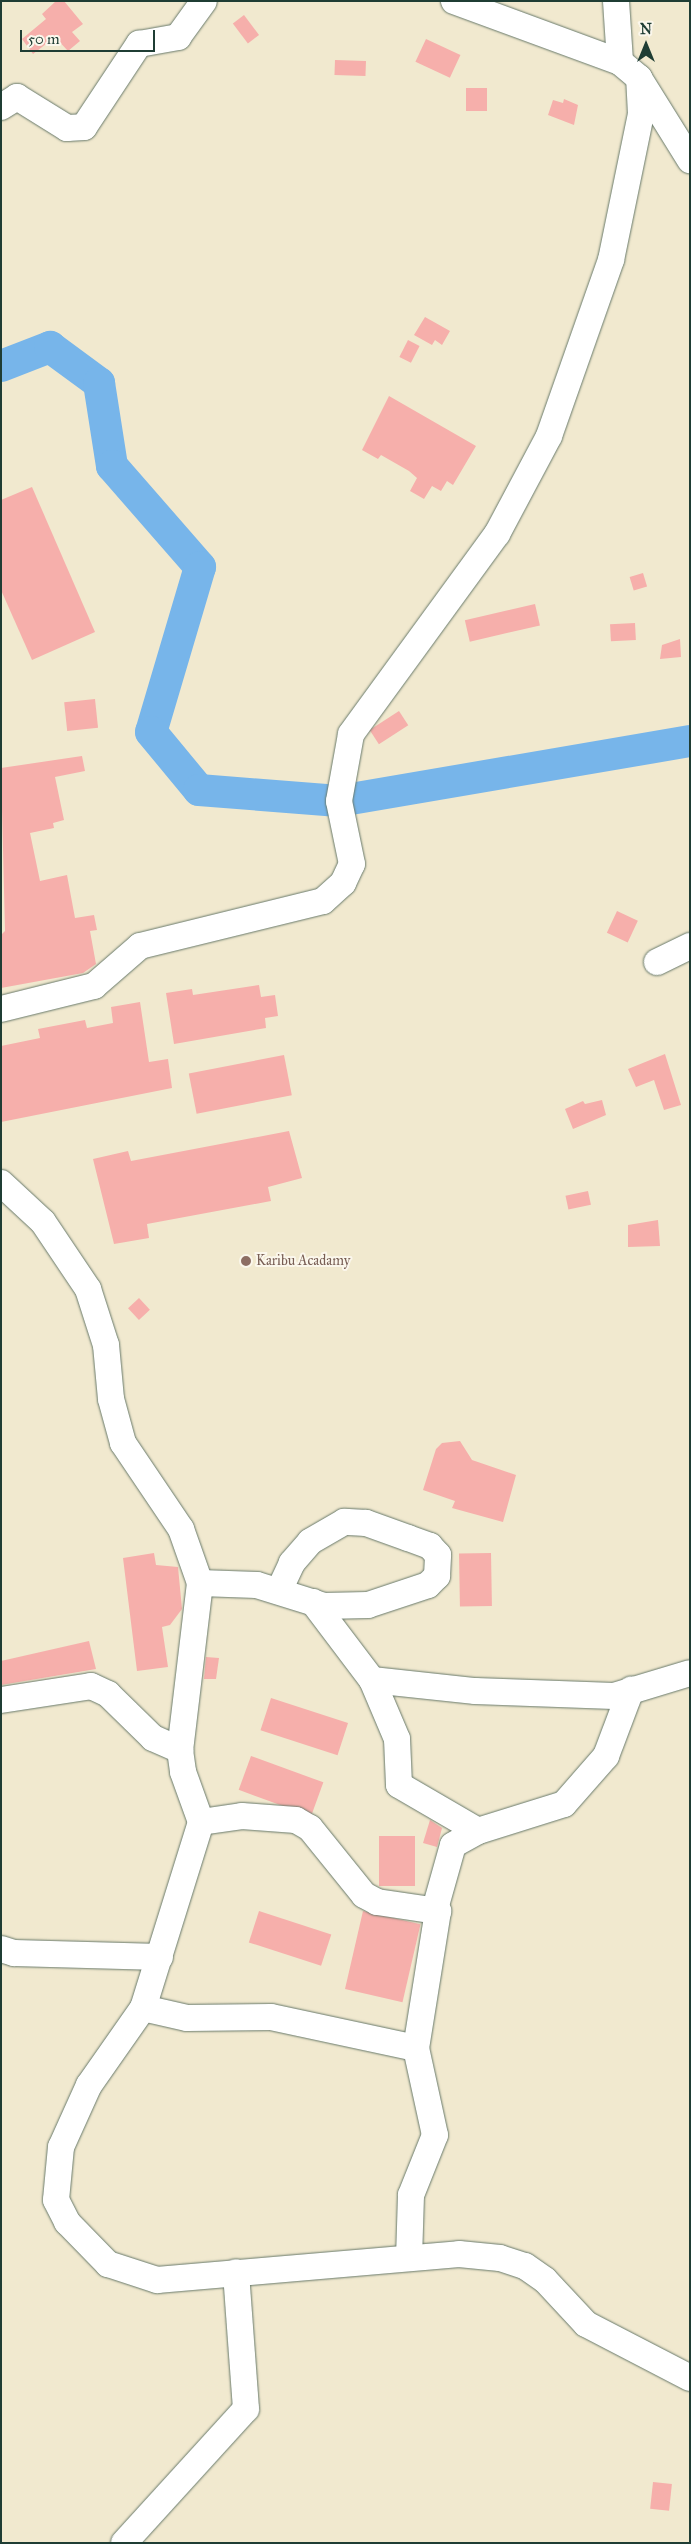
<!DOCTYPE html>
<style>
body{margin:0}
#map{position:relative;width:691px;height:2544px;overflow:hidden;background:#f1e9cf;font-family:"IM FELL Great Primer",serif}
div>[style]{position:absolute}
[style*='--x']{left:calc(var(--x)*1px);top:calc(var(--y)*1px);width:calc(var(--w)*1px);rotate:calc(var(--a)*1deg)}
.river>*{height:32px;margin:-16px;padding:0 16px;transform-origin:16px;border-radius:16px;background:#77b5ea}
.building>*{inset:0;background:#f6afab;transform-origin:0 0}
.roads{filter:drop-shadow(0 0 1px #68796a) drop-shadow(0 0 1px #68796a)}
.minor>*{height:26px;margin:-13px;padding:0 13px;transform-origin:13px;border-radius:13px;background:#fff}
.dots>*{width:14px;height:14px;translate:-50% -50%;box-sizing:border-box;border:2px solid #fbf7ec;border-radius:50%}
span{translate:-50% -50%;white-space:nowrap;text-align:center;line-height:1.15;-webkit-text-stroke:4px #fbf7ec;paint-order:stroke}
.education-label{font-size:14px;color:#785e54}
.left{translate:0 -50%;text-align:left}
.frame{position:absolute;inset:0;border:2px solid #1f3d34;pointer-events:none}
.north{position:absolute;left:621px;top:20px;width:50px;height:50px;-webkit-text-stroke:4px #fbf7ec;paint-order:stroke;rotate:0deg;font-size:14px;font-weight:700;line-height:20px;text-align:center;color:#1f3d34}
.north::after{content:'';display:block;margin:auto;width:18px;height:22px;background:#1f3d34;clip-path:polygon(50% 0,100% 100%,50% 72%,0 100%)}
.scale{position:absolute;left:20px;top:30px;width:135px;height:22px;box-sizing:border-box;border:2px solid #1f3d34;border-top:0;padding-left:6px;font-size:15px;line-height:18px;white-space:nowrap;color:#1f3d34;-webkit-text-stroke:4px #fbf7ec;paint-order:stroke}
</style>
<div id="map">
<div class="river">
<i style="--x:1;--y:366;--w:53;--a:-21.2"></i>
<i style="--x:50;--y:347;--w:61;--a:36.3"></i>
<i style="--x:99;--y:383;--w:84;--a:81.1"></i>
<i style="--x:112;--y:466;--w:134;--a:48.9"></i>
<i style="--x:200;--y:567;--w:172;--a:106.5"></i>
<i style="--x:151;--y:732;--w:75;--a:50.4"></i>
<i style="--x:199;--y:790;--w:140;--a:4.5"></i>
<i style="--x:339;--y:801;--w:356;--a:-9.7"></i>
</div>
<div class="building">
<i style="clip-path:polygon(56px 1px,64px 1px,83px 24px,72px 32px,80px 41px,68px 51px,55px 37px,33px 54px,22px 39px,46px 19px,42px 14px)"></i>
<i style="left:244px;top:15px;width:25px;height:14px;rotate:53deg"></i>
<i style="left:426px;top:39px;width:38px;height:25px;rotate:25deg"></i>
<i style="left:335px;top:60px;width:31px;height:15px;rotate:2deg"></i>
<i style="left:466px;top:88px;width:21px;height:23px"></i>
<i style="clip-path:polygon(564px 99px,578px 105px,574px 125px,548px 115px,553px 100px,563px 103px)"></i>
<i style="clip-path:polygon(425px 317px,450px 331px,442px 345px,435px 340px,432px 345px,414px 335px)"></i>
<i style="left:408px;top:340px;width:13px;height:19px;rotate:27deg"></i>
<i style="clip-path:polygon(389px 396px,476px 446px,453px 485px,447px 481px,441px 491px,432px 486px,424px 499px,410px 491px,417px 478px,409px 471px,381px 455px,378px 459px,362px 450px)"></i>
<i style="clip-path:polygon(32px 487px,95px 632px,32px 660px,1px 590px,1px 500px)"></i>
<i style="left:643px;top:573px;width:14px;height:14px;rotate:73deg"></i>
<i style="left:535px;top:604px;width:22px;height:72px;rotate:77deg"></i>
<i style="left:635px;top:623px;width:17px;height:25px;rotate:87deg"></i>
<i style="clip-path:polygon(680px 639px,681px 657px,660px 659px,662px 645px)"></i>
<i style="left:95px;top:699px;width:29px;height:31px;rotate:84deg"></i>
<i style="left:399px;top:711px;width:17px;height:35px;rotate:57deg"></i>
<i style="clip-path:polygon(82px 756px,85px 771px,55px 777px,64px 820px,53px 823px,54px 828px,30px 833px,40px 881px,67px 875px,75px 918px,94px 915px,97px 930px,90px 931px,96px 964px,83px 973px,1px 988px,1px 935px,5px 931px,1px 768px)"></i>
<i style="left:617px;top:911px;width:23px;height:24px;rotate:25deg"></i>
<i style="clip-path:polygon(259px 985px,261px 997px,275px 995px,278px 1016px,265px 1018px,266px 1028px,174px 1044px,166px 993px,192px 989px,193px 995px)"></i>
<i style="clip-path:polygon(140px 1002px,149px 1062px,168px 1059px,172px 1088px,1px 1122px,1px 1046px,40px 1038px,38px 1029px,85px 1020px,87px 1028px,113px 1023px,111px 1007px)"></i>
<i style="clip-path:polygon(665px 1054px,681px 1105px,664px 1110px,654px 1080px,636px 1087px,628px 1069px)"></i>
<i style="left:284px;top:1055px;width:41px;height:97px;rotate:79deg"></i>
<i style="clip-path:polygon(602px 1100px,606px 1115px,573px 1129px,565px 1109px,583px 1101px,585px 1104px)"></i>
<i style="clip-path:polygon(289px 1131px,302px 1178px,268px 1187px,271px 1201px,147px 1224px,149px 1238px,114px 1244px,93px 1159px,128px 1151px,131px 1161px)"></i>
<i style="left:588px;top:1191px;width:14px;height:23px;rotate:78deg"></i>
<i style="clip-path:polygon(658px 1220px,660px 1246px,628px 1247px,628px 1225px)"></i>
<i style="left:139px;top:1298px;width:16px;height:15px;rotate:47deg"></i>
<i style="clip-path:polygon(460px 1441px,472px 1460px,516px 1475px,503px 1522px,452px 1508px,455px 1501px,423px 1490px,436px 1449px,442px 1443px)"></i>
<i style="clip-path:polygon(154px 1553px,156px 1565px,178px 1567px,182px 1609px,170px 1625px,162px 1627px,168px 1667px,137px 1671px,123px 1558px)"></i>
<i style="left:491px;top:1553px;width:53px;height:32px;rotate:89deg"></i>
<i style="clip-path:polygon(89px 1641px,96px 1669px,1px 1685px,1px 1661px)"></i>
<i style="clip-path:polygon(206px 1657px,219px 1658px,216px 1679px,204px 1679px)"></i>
<i style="left:271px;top:1698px;width:81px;height:34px;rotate:18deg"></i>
<i style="left:251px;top:1756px;width:77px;height:36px;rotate:20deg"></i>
<i style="clip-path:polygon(430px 1820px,442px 1828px,437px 1847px,423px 1843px)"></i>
<i style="left:379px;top:1836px;width:36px;height:50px"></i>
<i style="left:259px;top:1911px;width:76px;height:33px;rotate:18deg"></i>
<i style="left:363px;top:1911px;width:59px;height:80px;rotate:13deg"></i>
<i style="left:653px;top:2482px;width:19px;height:27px;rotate:6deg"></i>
</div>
<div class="roads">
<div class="minor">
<i style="--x:454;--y:1;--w:177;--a:20.2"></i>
<i style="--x:620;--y:62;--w:25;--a:40"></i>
<i style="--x:639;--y:78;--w:97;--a:58.1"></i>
<i style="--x:616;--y:1;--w:61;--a:86.2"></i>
<i style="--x:1;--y:107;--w:19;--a:-32"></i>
<i style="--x:17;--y:97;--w:59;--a:31.8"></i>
<i style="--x:67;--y:128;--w:17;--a:-3"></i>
<i style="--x:84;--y:127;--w:100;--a:-56.5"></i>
<i style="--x:139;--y:44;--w:40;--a:-10"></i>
<i style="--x:178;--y:37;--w:44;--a:-54.2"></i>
<i style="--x:657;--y:962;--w:37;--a:-26"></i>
<i style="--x:1;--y:1009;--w:96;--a:-13.9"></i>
<i style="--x:94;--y:986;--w:61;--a:-41"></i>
<i style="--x:140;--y:946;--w:188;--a:-13.8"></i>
<i style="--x:323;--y:901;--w:27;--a:-42"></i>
<i style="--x:343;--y:883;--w:21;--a:-65"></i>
<i style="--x:352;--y:864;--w:64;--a:-101.7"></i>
<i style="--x:339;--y:801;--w:68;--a:-79.8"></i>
<i style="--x:351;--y:734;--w:248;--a:-53.9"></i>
<i style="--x:497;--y:534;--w:111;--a:-62"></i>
<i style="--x:549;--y:436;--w:187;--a:-70.6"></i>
<i style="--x:611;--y:260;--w:149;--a:-78.4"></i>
<i style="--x:641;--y:114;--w:36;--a:-93"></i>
<i style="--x:1;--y:1183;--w:57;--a:42.9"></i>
<i style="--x:43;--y:1222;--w:81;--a:56.1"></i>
<i style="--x:88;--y:1289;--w:59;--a:72.2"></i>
<i style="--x:106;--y:1345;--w:54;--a:84.7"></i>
<i style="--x:111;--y:1399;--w:46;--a:74.7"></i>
<i style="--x:123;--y:1443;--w:104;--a:56"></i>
<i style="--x:181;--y:1529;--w:57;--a:70.6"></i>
<i style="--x:200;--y:1583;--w:168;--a:96.8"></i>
<i style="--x:180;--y:1750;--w:22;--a:82"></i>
<i style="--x:183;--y:1772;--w:53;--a:70.2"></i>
<i style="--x:201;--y:1822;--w:195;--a:107.3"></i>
<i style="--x:143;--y:2008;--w:94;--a:125"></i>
<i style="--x:89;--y:2085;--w:68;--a:114.3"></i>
<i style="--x:61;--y:2147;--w:53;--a:95.4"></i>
<i style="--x:56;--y:2200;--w:25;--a:63"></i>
<i style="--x:67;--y:2222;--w:59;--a:45.7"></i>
<i style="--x:108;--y:2264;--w:52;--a:18.1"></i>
<i style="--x:157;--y:2280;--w:303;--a:-4.9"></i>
<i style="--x:459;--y:2254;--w:41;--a:5.6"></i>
<i style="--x:500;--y:2258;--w:26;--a:18"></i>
<i style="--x:525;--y:2266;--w:24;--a:35"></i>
<i style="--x:545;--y:2280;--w:60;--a:47"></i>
<i style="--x:586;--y:2324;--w:117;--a:27.4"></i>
<i style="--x:200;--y:1583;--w:57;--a:2"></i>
<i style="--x:257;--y:1585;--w:70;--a:17.4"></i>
<i style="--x:324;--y:1606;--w:44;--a:-1.3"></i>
<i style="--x:368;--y:1605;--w:63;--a:-18.4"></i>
<i style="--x:428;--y:1585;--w:13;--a:-45"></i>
<i style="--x:437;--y:1576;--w:21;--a:-87"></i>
<i style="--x:438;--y:1555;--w:12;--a:-132"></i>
<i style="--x:430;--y:1546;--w:23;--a:-160"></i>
<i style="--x:408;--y:1538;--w:45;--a:-160.3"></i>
<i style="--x:366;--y:1523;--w:22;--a:-177"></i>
<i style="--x:344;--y:1522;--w:39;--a:150"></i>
<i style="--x:310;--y:1542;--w:28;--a:131"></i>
<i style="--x:292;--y:1563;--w:31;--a:115"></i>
<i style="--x:313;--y:1602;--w:98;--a:52.9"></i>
<i style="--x:372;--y:1680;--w:104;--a:6.1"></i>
<i style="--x:475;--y:1691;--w:139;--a:2.1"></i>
<i style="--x:614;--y:1696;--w:79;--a:-16.8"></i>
<i style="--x:372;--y:1680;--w:64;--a:67"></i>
<i style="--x:397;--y:1739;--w:46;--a:87.5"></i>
<i style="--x:399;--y:1785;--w:91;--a:30.2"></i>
<i style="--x:478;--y:1831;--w:90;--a:-17.4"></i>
<i style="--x:564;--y:1804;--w:64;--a:-48.8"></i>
<i style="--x:606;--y:1756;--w:71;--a:-69.3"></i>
<i style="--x:1;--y:1700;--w:91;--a:-8.8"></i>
<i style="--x:91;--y:1686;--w:19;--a:25"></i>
<i style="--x:108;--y:1694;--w:63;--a:44.4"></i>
<i style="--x:153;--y:1738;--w:30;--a:24"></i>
<i style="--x:201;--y:1822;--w:41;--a:-8.3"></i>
<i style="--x:242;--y:1816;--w:54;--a:4.2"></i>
<i style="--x:296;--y:1820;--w:16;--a:30"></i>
<i style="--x:310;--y:1828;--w:86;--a:51.1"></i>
<i style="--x:364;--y:1895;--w:15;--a:28"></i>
<i style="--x:377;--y:1902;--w:62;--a:8.4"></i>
<i style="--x:438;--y:1911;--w:139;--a:99.1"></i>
<i style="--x:435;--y:1909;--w:66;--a:-74.3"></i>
<i style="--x:453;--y:1845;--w:29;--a:-29"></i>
<i style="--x:1;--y:1949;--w:14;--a:17"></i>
<i style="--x:14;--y:1953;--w:146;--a:1.6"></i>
<i style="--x:143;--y:2008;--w:45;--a:12.8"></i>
<i style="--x:187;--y:2018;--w:84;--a:-0.7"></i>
<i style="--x:271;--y:2017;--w:148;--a:12.1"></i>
<i style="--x:416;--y:2048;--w:89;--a:77.7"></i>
<i style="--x:435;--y:2135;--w:65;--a:111.8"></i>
<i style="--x:411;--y:2195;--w:63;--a:91.8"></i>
<i style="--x:124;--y:2543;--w:181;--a:-47.7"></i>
<i style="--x:246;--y:2409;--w:137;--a:-94.2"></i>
</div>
</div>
<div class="dots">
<i style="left:246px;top:1261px;background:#8d6e63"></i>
</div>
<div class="education-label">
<span class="left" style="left:256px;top:1261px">Karibu Acadamy</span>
</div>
<div class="frame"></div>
<div class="north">N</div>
<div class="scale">50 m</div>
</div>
